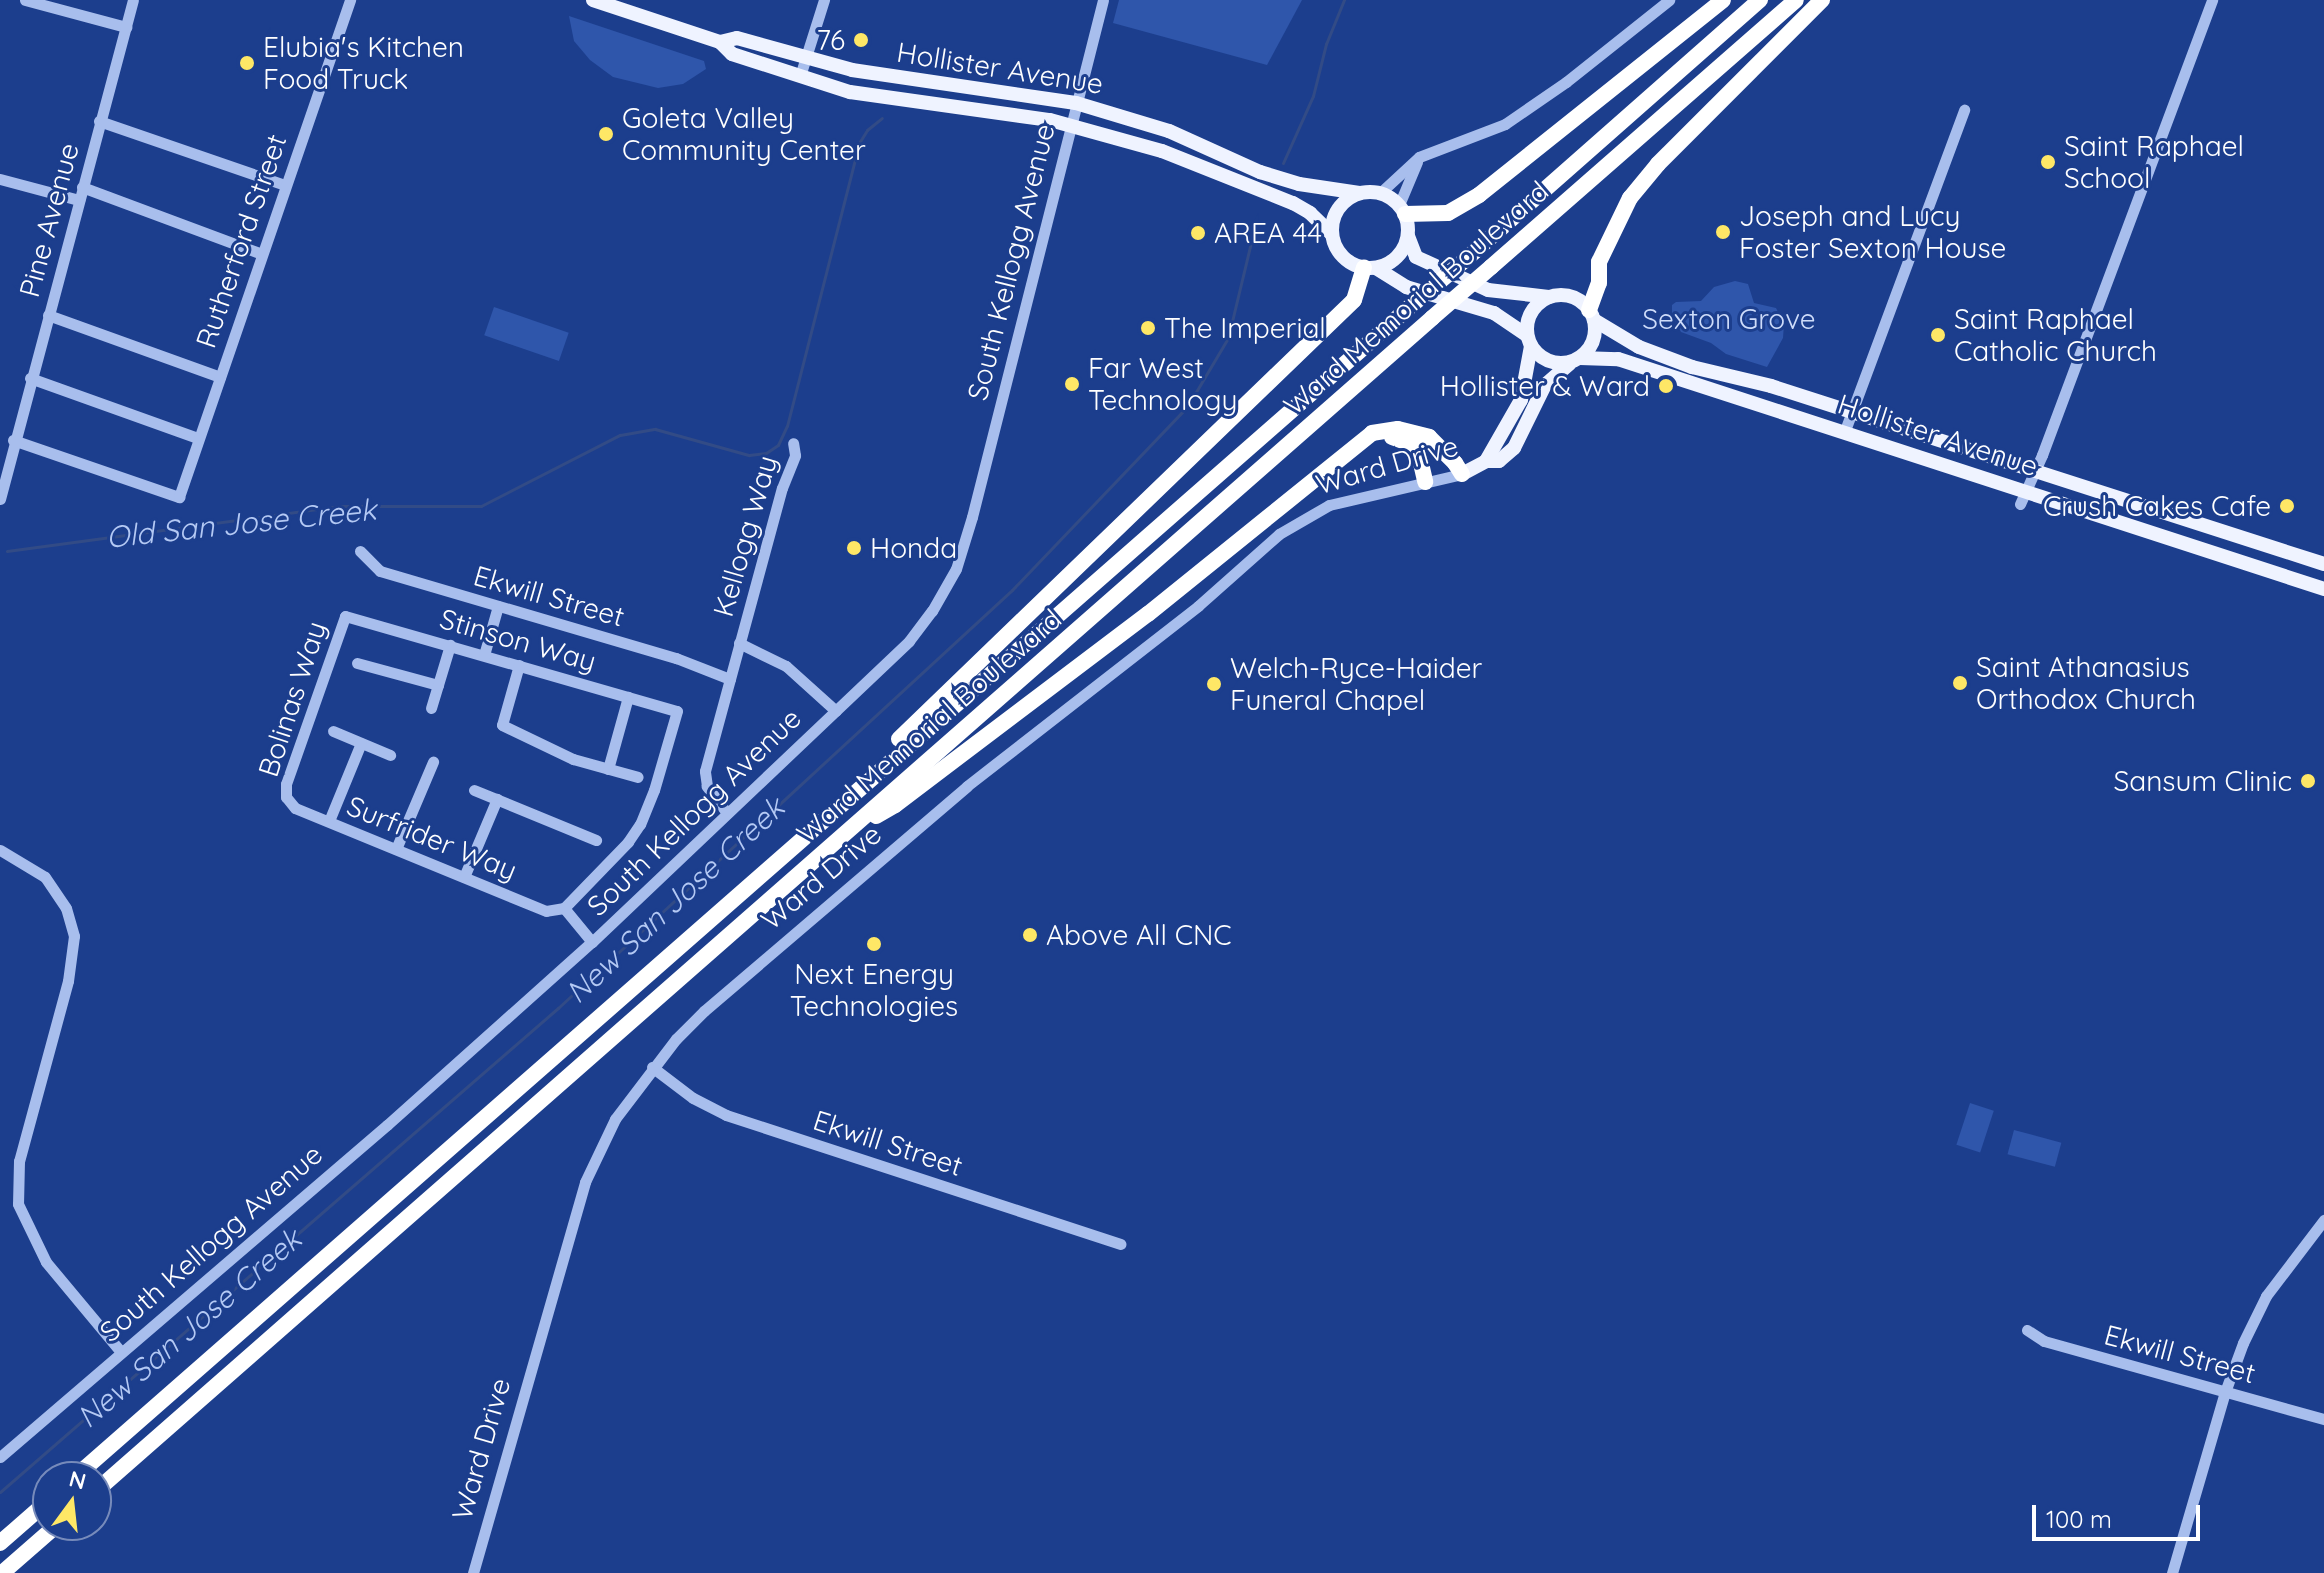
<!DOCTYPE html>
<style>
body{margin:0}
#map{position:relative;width:2324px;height:1573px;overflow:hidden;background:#1c3e8d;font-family:Quicksand,sans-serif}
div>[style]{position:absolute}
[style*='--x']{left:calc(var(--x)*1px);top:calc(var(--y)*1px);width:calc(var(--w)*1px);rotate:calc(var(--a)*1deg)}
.green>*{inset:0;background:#2f56ab;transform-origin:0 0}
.stream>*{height:3px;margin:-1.5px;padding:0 1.5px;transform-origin:1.5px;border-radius:1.5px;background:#324b86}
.minor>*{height:11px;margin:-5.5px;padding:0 5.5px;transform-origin:5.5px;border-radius:5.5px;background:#a8beed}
.major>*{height:14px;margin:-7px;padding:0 7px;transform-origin:7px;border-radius:7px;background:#eff3ff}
.major>.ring{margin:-7px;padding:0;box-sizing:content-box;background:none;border:14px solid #eff3ff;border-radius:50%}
.highway>*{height:16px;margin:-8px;padding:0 8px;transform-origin:8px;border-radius:8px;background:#fff}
.highway-bridge>*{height:16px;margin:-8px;padding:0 8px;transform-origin:8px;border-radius:8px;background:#fff}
.dots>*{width:22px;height:22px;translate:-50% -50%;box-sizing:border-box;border:4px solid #1c3e8d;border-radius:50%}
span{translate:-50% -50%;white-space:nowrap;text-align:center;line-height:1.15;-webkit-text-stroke:6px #1c3e8d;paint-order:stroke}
.poi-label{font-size:28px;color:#fff}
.right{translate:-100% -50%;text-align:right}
.left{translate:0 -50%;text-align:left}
.street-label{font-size:28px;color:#fff}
.park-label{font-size:28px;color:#cedcfa}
.water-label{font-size:30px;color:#b4c9f4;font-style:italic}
.north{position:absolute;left:32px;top:1461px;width:80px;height:80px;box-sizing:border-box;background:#1c3e8d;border:2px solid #778bbb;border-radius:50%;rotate:15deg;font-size:22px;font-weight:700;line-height:32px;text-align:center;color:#fff}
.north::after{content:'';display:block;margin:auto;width:28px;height:36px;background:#fee766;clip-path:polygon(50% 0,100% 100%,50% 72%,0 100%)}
.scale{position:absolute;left:2032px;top:1505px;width:168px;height:36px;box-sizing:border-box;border:4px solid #fff;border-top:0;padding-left:10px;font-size:24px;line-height:28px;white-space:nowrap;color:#fff;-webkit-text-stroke:6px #1c3e8d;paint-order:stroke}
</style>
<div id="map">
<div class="green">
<i style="clip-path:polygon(1119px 0,1302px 0,1267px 65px,1113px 23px)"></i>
<i style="clip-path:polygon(569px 16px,704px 61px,706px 69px,683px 84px,658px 88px,613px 77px,590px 60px,574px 41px)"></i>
<i style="clip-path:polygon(1735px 281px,1748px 284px,1754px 303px,1776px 308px,1784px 324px,1783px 338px,1767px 367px,1726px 354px,1711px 343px,1681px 332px,1672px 315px,1672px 305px,1676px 302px,1701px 301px,1714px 287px)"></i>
<i style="left:494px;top:307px;width:79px;height:30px;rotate:19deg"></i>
<i style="left:1970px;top:1103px;width:25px;height:44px;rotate:18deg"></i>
<i style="left:2014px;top:1130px;width:49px;height:25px;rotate:15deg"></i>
</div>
<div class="stream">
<i style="--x:1283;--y:163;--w:73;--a:-65.9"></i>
<i style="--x:1313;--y:96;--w:54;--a:-76"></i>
<i style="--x:1326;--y:44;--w:48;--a:-67.8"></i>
<i style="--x:7;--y:551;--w:335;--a:-7.7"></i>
<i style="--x:339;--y:506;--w:142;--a:0"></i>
<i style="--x:481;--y:506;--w:156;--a:-27.1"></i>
<i style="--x:620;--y:435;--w:36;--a:-10"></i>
<i style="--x:655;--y:429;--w:98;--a:15.5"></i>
<i style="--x:749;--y:455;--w:17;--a:-7"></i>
<i style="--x:766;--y:453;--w:14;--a:-34"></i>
<i style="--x:778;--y:445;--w:21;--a:-65"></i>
<i style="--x:787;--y:426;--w:292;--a:-75.7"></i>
<i style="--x:859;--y:143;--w:15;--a:-58"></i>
<i style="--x:867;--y:130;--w:19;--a:-39"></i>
<i style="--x:0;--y:1492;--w:739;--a:-40.94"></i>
<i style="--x:558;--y:1008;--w:617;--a:-42.64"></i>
<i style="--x:1012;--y:590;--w:253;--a:-46.3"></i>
<i style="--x:1187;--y:407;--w:80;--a:-59.3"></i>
<i style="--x:1228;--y:338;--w:107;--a:-76.5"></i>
</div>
<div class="minor">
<i style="--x:25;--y:0;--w:105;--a:15"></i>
<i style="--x:800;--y:76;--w:80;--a:-72.5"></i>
<i style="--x:99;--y:121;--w:197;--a:19"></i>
<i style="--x:0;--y:179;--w:82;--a:14.9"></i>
<i style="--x:82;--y:187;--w:192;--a:20.4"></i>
<i style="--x:1380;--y:193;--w:53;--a:-42.7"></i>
<i style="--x:1419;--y:157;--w:92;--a:-21"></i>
<i style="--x:1505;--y:124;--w:74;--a:-34.5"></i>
<i style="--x:1566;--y:82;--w:132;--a:-38.5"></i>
<i style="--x:1399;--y:205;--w:47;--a:-67.3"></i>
<i style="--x:48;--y:315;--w:183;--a:19.8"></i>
<i style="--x:30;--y:378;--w:178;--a:19.7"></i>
<i style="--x:1844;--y:433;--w:345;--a:-69.6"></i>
<i style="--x:13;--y:440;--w:176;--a:19"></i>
<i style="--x:179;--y:497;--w:526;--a:-71.01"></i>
<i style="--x:0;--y:499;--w:516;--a:-75.08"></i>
<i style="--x:2020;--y:504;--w:54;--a:-65.8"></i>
<i style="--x:2042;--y:455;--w:486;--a:-69.5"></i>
<i style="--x:360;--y:551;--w:28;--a:45"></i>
<i style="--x:380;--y:571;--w:309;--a:16.4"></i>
<i style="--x:676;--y:658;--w:58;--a:21.3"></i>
<i style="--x:345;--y:616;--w:345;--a:16"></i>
<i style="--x:677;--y:711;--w:82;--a:106.2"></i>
<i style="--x:654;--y:790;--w:37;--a:112"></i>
<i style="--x:640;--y:824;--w:22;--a:124"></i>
<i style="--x:628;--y:842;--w:92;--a:134.1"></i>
<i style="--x:564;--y:908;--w:18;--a:171"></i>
<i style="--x:546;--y:911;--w:271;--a:-157.7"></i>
<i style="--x:295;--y:808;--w:14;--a:-129"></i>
<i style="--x:286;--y:797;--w:13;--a:-90"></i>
<i style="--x:286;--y:784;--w:178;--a:-70.6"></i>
<i style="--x:739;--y:643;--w:52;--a:26.1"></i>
<i style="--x:786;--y:666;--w:67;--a:42"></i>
<i style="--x:484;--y:655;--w:51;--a:-74.1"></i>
<i style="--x:357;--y:663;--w:84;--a:15.2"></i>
<i style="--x:519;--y:665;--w:62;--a:105.8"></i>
<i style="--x:502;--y:725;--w:79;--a:25.6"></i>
<i style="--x:573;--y:759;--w:67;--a:15.5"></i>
<i style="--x:431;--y:708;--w:66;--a:-73.2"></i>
<i style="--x:333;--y:731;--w:62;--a:22.8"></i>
<i style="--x:608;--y:769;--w:75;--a:-74.5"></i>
<i style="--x:474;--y:790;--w:132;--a:22.3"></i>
<i style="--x:727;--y:813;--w:34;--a:-127"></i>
<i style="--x:707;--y:786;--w:15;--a:-98"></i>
<i style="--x:705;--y:771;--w:293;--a:-74.8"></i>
<i style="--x:782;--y:488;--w:35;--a:-68"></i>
<i style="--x:795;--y:455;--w:12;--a:-99"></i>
<i style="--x:329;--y:821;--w:84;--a:-67.7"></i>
<i style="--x:396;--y:849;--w:95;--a:-67"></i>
<i style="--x:0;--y:850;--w:52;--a:31"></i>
<i style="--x:45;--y:877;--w:37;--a:56"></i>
<i style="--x:66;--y:908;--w:29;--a:74"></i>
<i style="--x:74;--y:936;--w:45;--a:97.6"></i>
<i style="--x:68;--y:981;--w:187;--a:105.2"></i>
<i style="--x:19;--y:1161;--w:43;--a:91.3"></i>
<i style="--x:18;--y:1204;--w:64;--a:64.2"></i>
<i style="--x:46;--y:1262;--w:117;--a:50.2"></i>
<i style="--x:464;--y:877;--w:85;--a:-67.1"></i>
<i style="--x:564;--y:908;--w:44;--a:50.5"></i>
<i style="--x:652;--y:1067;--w:51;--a:37.1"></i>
<i style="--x:693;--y:1098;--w:37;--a:27"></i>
<i style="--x:726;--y:1115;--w:415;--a:18.1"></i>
<i style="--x:2027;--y:1330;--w:20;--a:33"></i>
<i style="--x:2044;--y:1341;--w:291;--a:15.6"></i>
<i style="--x:0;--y:1457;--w:510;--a:-40.63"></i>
<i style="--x:387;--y:1125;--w:275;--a:-41.8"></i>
<i style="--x:592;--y:942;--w:437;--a:-43.5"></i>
<i style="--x:909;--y:641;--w:38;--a:-53"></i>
<i style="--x:932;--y:611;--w:48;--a:-60.3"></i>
<i style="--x:956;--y:569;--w:54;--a:-72.9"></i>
<i style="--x:972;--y:517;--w:533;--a:-75.78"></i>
<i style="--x:473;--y:1573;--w:407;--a:-74"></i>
<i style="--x:585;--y:1182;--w:70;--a:-64.5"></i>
<i style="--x:615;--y:1119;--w:101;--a:-52.7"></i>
<i style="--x:676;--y:1039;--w:40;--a:-45"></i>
<i style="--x:704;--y:1011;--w:346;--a:-40.5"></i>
<i style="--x:967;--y:786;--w:293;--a:-37.9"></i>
<i style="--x:1198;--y:606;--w:108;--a:-41.6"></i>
<i style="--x:1279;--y:534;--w:58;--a:-30.1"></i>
<i style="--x:1329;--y:505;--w:137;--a:-13.1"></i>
<i style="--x:2172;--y:1573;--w:189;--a:-73.7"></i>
<i style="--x:2225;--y:1392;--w:52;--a:-69.8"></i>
<i style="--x:2243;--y:1343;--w:52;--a:-63.9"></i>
<i style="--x:2266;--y:1296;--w:96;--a:-52.7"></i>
</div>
<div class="major">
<i style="--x:593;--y:0;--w:134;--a:18.3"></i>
<i style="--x:720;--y:42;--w:17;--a:45"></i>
<i style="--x:732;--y:54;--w:124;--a:17.9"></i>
<i style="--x:850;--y:92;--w:202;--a:8"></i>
<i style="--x:1050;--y:120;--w:116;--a:15.5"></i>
<i style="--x:1162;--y:151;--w:141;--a:21.7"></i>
<i style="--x:1293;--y:203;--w:20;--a:30"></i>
<i style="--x:1310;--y:213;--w:30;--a:44"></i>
<i style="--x:720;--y:42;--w:17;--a:-13"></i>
<i style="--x:737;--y:38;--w:119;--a:15.5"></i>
<i style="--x:852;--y:70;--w:226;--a:8.4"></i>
<i style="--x:1076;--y:103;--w:97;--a:16.8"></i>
<i style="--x:1169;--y:131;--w:100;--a:24.3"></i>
<i style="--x:1260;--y:172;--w:41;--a:17.1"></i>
<i style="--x:1299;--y:184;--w:61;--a:8.5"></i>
<i class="ring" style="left:1332px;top:192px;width:62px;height:62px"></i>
<i style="--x:1408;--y:236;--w:22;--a:69"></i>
<i style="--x:1416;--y:257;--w:79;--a:24.6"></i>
<i style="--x:1488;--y:290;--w:61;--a:6.5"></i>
<i style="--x:1376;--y:268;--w:36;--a:32"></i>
<i style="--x:1406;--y:287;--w:92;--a:16.5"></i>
<i style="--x:1494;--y:313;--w:40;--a:34"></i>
<i class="ring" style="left:1527px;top:295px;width:54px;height:54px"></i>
<i style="--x:1594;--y:320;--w:52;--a:31"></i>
<i style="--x:1639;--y:347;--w:57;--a:20.7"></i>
<i style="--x:1692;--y:367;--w:81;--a:13.5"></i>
<i style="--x:1771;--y:386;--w:581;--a:17.84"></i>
<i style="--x:1580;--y:358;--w:38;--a:2"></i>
<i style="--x:1618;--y:359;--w:743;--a:18.04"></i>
<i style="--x:1486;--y:461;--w:70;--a:-60.2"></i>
<i style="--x:1521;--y:400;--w:55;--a:-79.5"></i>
<i style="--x:1462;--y:474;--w:27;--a:-28"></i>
<i style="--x:1486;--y:461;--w:13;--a:0"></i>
<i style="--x:1499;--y:461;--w:20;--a:-41"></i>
<i style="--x:1514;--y:448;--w:70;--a:-63.8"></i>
<i style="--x:1545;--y:385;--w:33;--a:-41"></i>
</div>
<div class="highway">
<i style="--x:1405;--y:214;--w:43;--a:-1.3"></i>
<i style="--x:1448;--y:213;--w:36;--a:-30"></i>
<i style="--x:1479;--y:195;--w:312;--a:-38.6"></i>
<i style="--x:1466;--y:259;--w:392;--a:-41.4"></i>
<i style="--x:1491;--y:267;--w:405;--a:-41.2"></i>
<i style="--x:1589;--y:310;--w:29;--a:-70"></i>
<i style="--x:1599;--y:283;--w:21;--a:-90"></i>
<i style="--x:1599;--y:262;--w:71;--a:-64.2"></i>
<i style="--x:1630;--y:198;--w:44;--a:-50.5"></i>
<i style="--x:1658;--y:164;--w:232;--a:-45"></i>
<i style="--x:1392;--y:437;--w:27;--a:20"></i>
<i style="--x:1417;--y:446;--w:37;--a:77"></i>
<i style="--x:899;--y:739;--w:632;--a:-43.97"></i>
<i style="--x:1354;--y:300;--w:34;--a:-73"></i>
<i style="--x:876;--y:816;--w:22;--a:-30"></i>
<i style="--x:895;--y:805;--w:317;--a:-37.1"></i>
<i style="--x:1148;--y:614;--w:288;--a:-38.9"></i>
<i style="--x:1372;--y:433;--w:26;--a:-9"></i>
<i style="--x:1398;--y:429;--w:32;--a:14"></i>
<i style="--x:1429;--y:437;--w:37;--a:45"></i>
<i style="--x:1455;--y:463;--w:13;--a:58"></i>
<i style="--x:75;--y:1477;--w:1770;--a:-41.24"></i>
<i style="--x:96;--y:1491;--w:1778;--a:-41.28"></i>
<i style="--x:0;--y:1543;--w:64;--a:-41.2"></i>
<i style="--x:2;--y:1573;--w:73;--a:-41.1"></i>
</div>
<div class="highway-bridge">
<i style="--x:1406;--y:310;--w:79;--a:-40.4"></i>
<i style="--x:1432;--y:318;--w:78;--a:-40.8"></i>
</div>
<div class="dots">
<i style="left:861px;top:40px;background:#fee766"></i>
<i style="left:247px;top:63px;background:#fee766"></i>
<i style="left:606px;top:134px;background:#fee766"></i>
<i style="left:2048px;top:162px;background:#fee766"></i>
<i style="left:1723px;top:232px;background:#fee766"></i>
<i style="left:1198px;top:233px;background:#fee766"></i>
<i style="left:1148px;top:328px;background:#fee766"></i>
<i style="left:1938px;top:335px;background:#fee766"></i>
<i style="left:1072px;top:384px;background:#fee766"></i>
<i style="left:1666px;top:386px;background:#fee766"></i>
<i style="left:2287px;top:506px;background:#fee766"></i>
<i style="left:854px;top:548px;background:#fee766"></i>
<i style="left:1960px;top:683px;background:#fee766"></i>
<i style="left:1214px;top:684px;background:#fee766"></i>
<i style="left:2308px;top:781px;background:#fee766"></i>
<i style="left:1030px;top:935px;background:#fee766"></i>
<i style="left:874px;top:944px;background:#fee766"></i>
</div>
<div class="poi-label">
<span class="right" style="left:845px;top:40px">76</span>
<span class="left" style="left:263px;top:63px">Elubia's Kitchen<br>Food Truck</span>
<span class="left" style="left:622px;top:134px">Goleta Valley<br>Community Center</span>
<span class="left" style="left:2064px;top:162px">Saint Raphael<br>School</span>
<span class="left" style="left:1739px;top:232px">Joseph and Lucy<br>Foster Sexton House</span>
<span class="left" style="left:1214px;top:233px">AREA 44</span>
<span class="left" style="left:1954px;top:335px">Saint Raphael<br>Catholic Church</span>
<span class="left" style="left:1164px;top:328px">The Imperial</span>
<span class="left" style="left:1088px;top:384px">Far West<br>Technology</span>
<span class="right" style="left:1650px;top:386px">Hollister &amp; Ward</span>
<span class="right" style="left:2271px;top:506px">Crush Cakes Cafe</span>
<span class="left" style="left:870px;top:548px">Honda</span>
<span class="left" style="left:1976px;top:683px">Saint Athanasius<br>Orthodox Church</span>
<span class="left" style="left:1230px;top:684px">Welch-Ryce-Haider<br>Funeral Chapel</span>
<span class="right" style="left:2292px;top:781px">Sansum Clinic</span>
<span class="left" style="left:1046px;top:935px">Above All CNC</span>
<span style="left:874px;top:990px">Next Energy<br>Technologies</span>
</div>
<div class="street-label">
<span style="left:1000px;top:68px;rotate:9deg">Hollister Avenue</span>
<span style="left:49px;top:220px;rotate:-75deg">Pine Avenue</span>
<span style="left:241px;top:241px;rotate:-71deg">Rutherford Street</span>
<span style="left:1011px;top:262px;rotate:-76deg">South Kellogg Avenue</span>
<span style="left:1416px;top:298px;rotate:-41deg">Ward Memorial Boulevard</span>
<span style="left:1938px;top:435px;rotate:18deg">Hollister Avenue</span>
<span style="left:1387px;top:465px;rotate:-16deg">Ward Drive</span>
<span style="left:745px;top:536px;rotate:-74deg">Kellogg Way</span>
<span style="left:549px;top:596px;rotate:16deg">Ekwill Street</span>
<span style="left:518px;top:640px;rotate:16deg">Stinson Way</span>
<span style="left:292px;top:699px;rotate:-72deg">Bolinas Way</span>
<span style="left:929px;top:726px;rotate:-41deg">Ward Memorial Boulevard</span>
<span style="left:694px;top:812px;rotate:-44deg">South Kellogg Avenue</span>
<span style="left:432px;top:838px;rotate:22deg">Surfrider Way</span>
<span style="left:821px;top:877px;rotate:-40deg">Ward Drive</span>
<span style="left:888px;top:1143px;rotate:18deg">Ekwill Street</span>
<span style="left:211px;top:1243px;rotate:-41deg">South Kellogg Avenue</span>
<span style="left:2180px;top:1354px;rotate:15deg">Ekwill Street</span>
<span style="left:481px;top:1449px;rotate:-74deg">Ward Drive</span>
</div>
<div class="park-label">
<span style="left:1729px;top:319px">Sexton Grove</span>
</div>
<div class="water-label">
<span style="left:241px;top:523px;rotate:-6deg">Old San Jose Creek</span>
<span style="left:675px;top:900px;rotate:-43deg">New San Jose Creek</span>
<span style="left:189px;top:1328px;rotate:-41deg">New San Jose Creek</span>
</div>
<div class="north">N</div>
<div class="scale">100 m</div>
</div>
